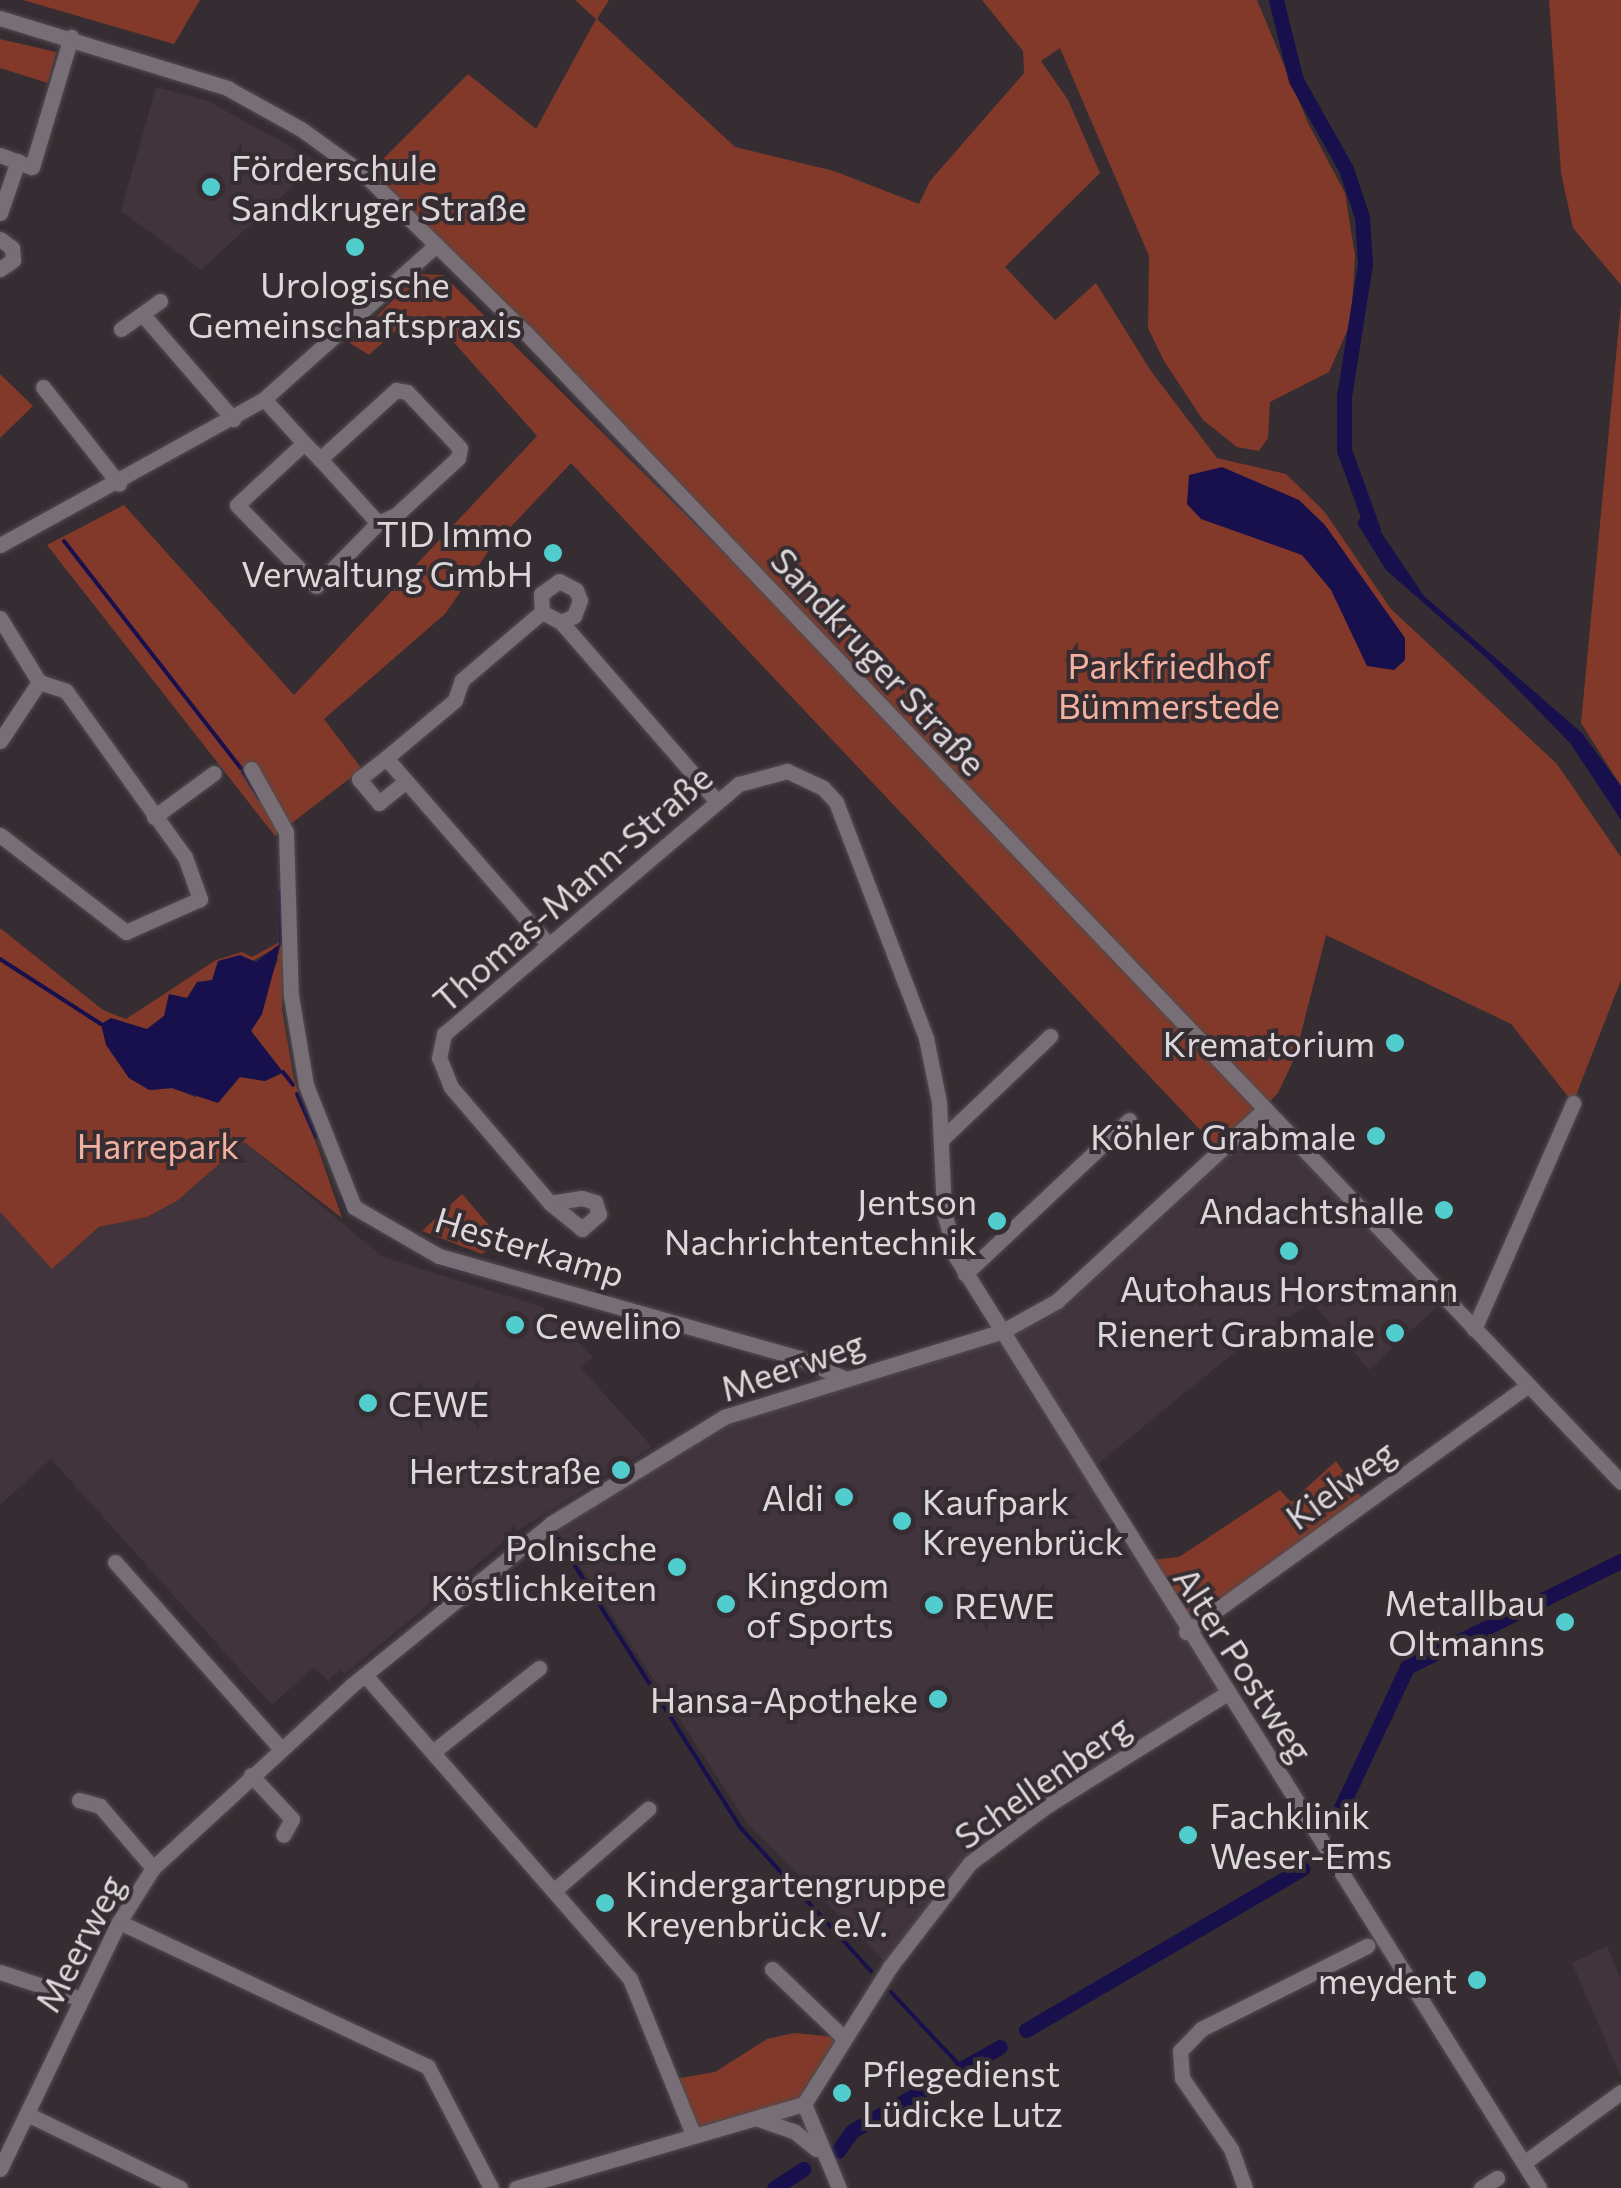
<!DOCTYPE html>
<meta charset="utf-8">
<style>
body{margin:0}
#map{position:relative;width:1621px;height:2188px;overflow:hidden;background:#352d32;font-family:Commissioner,sans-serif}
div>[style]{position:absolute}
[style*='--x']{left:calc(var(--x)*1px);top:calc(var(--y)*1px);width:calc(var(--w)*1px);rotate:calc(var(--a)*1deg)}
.built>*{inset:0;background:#41343d}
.green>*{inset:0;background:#823929}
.water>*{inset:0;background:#18104c}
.stream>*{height:4px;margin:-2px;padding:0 2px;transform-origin:2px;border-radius:2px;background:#18104c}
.canal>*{height:15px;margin:-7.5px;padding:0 7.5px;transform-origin:7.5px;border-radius:7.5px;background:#18104c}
.roads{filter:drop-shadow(0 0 2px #524c50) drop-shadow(0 0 2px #524c50)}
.minor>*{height:15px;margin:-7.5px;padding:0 7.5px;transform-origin:7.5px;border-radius:7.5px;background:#776f75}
.dots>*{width:28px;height:28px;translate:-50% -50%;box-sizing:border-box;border:5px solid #352d32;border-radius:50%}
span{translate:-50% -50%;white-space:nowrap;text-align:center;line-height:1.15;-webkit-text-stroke:8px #352d32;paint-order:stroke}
.poi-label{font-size:35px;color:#dcd7da}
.left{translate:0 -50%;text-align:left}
.right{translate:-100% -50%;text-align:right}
.street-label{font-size:35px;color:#dcd7da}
.park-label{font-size:35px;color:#f2b0a0}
</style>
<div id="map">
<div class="built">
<i style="clip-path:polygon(156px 87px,208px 101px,319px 162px,201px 270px,121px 211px)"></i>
<i style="clip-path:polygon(1264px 1110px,1443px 1301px,1369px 1370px,1312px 1302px,1230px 1356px,1088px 1472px,1226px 1694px,970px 1863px,890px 1967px,747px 1823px,552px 1523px,724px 1417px,972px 1339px,1057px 1301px)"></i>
<i style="clip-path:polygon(244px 1142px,383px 1257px,543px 1307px,593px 1357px,581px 1368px,652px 1447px,516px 1532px,345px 1674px,340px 1670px,328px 1681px,314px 1667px,272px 1705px,51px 1459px,0 1505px,0 1212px,52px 1269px,100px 1227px,147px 1217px,177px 1201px)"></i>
<i style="clip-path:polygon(1607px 1946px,1621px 1980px,1621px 2077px,1572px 1963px)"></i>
</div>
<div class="green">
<i style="clip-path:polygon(23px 0,200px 0,174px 44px)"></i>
<i style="clip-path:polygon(575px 0,609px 0,597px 19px,735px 147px,834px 171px,919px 204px,930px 181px,1024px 73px,1023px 51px,982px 0,1257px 0,1308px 123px,1345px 193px,1355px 256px,1351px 322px,1329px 372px,1270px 402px,1268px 438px,1259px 451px,1237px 447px,1203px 420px,1164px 361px,1148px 328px,1149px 256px,1060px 48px,1041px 61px,1068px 100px,1100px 173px,1005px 267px,1055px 320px,1096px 283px,1151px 371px,1217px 458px,1286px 474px,1324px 511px,1391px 609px,1557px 764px,1621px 857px,1621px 980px,1573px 1103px,1511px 1024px,1326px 935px,1295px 1057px,1278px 1093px,1220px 1151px,571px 463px,490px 549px,445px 614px,324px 719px,362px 769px,275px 836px,47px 545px,124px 505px,294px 695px,537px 436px,434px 320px,410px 318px,369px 355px,350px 343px,419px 274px,443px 275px,845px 672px,366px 176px,468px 74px,536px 129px,596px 19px)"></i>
<i style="clip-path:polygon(1549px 0,1621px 0,1621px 285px,1573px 228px,1561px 173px)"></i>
<i style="clip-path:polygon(0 39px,56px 52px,48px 83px,0 68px)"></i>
<i style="clip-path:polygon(1621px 304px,1621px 786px,1581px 723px)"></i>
<i style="clip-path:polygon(0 374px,33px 406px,0 438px)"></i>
<i style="clip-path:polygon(evenodd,0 928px,103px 1010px,126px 1019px,216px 960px,242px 952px,252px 957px,283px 940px,282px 1010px,294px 1079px,342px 1218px,244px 1142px,177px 1201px,147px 1217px,99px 1227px,52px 1269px,0 1212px,0 928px,270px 951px,278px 959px,251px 1031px,283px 1073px,265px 1081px,240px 1077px,195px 1097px,172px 1088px,149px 1090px,129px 1078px,107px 1045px,127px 1028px,147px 1029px,164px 1016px,169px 995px,187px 998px,270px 951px)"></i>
<i style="clip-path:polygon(462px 1194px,502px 1240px,482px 1254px,422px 1231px)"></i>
<i style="clip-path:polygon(1336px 1461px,1365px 1503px,1186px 1632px,1142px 1561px,1179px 1557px,1280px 1490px,1291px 1502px)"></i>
<i style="clip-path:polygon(794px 2033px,837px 2037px,798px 2099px,693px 2128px,674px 2079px,715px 2072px,767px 2039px)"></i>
</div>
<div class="water">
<i style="clip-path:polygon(1222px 467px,1299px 500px,1325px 525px,1405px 638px,1405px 660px,1394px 670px,1367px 666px,1331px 590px,1302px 555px,1201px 519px,1187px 504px,1189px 475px)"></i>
<i style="clip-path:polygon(1366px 510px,1424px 596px,1582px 733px,1621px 786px,1621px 820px,1570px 743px,1491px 662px,1386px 570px,1357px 523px)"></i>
<i style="clip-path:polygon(281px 943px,262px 1014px,251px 1031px,283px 1072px,265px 1081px,240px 1077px,218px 1103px,172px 1088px,150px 1090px,129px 1078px,106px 1045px,101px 1024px,111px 1018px,147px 1029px,164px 1016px,169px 994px,187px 998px,197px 982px,212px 980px,218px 961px,240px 955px,256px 962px)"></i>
</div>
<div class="stream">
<i style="--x:64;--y:541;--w:288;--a:52.1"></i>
<i style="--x:243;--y:772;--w:31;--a:58"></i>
<i style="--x:280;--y:892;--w:51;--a:88.9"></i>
<i style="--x:0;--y:959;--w:120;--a:32.8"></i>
<i style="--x:283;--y:1072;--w:16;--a:52"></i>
<i style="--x:297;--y:1094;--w:47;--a:66.2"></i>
<i style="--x:342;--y:1197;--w:15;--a:67"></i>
<i style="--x:438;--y:1263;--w:31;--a:17"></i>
<i style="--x:558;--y:1539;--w:341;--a:57.7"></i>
<i style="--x:740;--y:1827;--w:195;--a:47.7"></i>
<i style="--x:891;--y:1992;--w:105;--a:46.9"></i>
</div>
<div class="canal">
<i style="--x:1276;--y:0;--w:82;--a:76"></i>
<i style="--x:1296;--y:80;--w:102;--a:60.7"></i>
<i style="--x:1346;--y:169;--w:51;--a:71.6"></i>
<i style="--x:1362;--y:217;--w:47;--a:86.3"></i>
<i style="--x:1365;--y:264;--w:134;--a:99"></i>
<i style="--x:1344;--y:396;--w:54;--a:90"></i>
<i style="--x:1344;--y:450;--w:85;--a:70.1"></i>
<i style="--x:1337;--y:1816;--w:165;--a:-64.8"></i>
<i style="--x:1407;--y:1667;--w:239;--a:-26.4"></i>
<i style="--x:1026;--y:2030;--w:320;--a:-30.3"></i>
<i style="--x:838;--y:2151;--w:24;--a:-55"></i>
<i style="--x:852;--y:2131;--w:170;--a:-29.6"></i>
<i style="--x:774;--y:2188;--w:35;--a:-33"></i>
</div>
<div class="roads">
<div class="minor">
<i style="--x:0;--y:18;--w:238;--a:17.1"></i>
<i style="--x:227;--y:88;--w:85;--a:29"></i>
<i style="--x:301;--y:129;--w:80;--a:35.9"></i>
<i style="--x:366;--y:176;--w:224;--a:44.5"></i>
<i style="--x:526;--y:333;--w:1587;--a:46.38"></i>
<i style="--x:0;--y:155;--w:34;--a:21"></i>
<i style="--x:32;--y:167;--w:136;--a:-73.3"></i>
<i style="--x:0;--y:213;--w:55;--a:-70.9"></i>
<i style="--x:0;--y:239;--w:15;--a:37"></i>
<i style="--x:12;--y:248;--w:12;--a:85"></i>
<i style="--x:13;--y:260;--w:16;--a:145"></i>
<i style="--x:143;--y:315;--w:138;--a:49.1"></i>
<i style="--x:121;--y:329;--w:48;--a:-35.7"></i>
<i style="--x:43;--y:387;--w:123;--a:51.9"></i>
<i style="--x:264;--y:399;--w:59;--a:47.7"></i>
<i style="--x:304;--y:443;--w:91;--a:137.2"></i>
<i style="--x:237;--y:505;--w:113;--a:45.7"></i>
<i style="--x:316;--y:586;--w:88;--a:-45.5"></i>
<i style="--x:378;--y:523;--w:20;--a:-24"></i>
<i style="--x:396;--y:515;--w:84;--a:-42.6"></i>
<i style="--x:458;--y:458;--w:10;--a:-79"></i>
<i style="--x:460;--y:448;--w:77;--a:-133.4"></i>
<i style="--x:407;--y:392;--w:11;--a:-170"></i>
<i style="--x:396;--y:390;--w:103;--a:137.8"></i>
<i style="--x:320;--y:459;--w:23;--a:-135"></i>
<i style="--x:320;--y:459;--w:86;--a:47.8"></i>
<i style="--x:0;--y:545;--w:302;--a:-28.9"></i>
<i style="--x:264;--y:399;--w:231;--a:-41.8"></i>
<i style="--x:0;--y:618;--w:75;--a:58.6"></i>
<i style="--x:39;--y:682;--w:28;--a:18"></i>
<i style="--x:66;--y:691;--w:204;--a:54.4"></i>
<i style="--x:185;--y:857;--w:45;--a:70.3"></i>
<i style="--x:200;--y:899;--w:81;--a:156"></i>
<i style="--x:126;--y:932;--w:159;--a:-142.4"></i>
<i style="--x:561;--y:622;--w:14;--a:-25"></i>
<i style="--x:574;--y:616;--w:17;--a:-69"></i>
<i style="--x:580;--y:600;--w:11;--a:-112"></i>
<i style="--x:576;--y:590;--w:19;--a:-152"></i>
<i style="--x:559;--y:581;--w:22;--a:144"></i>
<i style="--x:541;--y:594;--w:18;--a:87"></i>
<i style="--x:542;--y:612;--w:21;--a:28"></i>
<i style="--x:561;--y:622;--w:236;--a:49"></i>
<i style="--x:0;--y:741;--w:71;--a:-56.5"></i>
<i style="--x:386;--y:758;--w:90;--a:-40"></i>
<i style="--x:455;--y:700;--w:21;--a:-71"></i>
<i style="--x:462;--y:680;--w:105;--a:-40.4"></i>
<i style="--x:251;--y:769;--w:72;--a:60.9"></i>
<i style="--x:286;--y:832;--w:164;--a:88.3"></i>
<i style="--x:291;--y:996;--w:90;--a:80.4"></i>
<i style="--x:306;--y:1085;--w:131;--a:68.5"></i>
<i style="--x:354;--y:1207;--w:98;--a:30"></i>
<i style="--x:439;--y:1256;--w:374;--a:15.8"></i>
<i style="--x:799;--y:1358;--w:49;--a:24"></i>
<i style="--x:406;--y:781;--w:35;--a:141"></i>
<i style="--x:379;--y:803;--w:31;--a:-130"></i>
<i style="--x:359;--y:779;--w:34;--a:-38"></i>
<i style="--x:386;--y:758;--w:248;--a:48.9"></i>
<i style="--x:154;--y:817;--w:74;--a:-36.3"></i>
<i style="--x:943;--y:1138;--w:148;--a:-43.6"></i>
<i style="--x:550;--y:1203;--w:32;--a:-9"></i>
<i style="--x:582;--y:1198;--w:14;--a:17"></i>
<i style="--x:595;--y:1202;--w:13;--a:72"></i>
<i style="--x:599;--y:1214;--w:23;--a:139"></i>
<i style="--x:582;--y:1229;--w:41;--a:-140.9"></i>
<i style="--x:550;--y:1203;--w:153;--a:-130.5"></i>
<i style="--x:451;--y:1087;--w:31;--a:-112"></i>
<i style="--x:439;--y:1058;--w:25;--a:-78"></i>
<i style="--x:444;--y:1034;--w:387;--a:-40.3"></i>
<i style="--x:739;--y:784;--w:50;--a:-15.2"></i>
<i style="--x:787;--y:771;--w:40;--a:25"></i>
<i style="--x:823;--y:788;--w:19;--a:47"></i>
<i style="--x:836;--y:802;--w:253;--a:69.1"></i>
<i style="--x:926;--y:1038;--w:65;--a:78.5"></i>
<i style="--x:939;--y:1102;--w:110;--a:87.4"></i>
<i style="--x:944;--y:1212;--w:47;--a:75.1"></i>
<i style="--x:956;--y:1257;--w:1098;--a:57.94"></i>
<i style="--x:965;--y:1274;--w:225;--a:-43.2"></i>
<i style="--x:1474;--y:1329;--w:247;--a:-66.3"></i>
<i style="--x:115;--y:1562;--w:249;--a:48.4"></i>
<i style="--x:1186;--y:1632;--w:422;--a:-35.8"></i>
<i style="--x:365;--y:1675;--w:403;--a:48.9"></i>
<i style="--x:630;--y:1979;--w:165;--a:67.9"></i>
<i style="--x:434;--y:1751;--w:134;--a:-38.3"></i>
<i style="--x:251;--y:1775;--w:60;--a:47"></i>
<i style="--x:292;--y:1819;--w:18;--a:119"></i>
<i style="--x:79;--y:1800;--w:22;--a:16"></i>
<i style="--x:100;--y:1806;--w:82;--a:49.5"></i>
<i style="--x:557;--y:1888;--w:121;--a:-41"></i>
<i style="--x:119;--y:1922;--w:341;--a:25.1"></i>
<i style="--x:428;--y:2067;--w:136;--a:62.5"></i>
<i style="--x:772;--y:1969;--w:98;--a:43.8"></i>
<i style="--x:0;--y:1972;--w:85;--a:18.4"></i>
<i style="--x:804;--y:2104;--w:91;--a:67.4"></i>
<i style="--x:27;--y:2114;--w:170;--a:25.8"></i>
<i style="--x:758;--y:2119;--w:39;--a:19"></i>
<i style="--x:795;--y:2132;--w:27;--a:39"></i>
<i style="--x:1525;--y:2162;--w:119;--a:-36.1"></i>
<i style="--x:0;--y:2169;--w:274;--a:-64.3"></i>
<i style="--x:119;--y:1922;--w:64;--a:-57.8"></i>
<i style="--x:153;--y:1868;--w:270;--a:-42.6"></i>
<i style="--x:352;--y:1685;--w:257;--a:-39"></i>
<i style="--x:552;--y:1523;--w:202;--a:-31.6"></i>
<i style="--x:724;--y:1417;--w:290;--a:-17.1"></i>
<i style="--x:1001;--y:1332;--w:64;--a:-29"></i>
<i style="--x:1057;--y:1301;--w:282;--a:-42.7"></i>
<i style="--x:516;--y:2188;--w:300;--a:-16.3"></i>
<i style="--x:804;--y:2104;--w:162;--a:-57.9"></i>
<i style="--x:890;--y:1967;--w:131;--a:-52.4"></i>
<i style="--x:970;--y:1863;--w:94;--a:-36.7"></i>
<i style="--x:1045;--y:1807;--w:213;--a:-32"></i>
<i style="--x:1245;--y:2188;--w:41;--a:-109.7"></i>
<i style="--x:1231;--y:2149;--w:86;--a:-124.6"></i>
<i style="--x:1182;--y:2078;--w:27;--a:-94"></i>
<i style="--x:1180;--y:2051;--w:30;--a:-46"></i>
<i style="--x:1201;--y:2029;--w:186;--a:-26.6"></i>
<i style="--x:1481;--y:2188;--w:19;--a:-32"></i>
</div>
</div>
<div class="dots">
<i style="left:211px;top:187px;background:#52cdce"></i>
<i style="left:355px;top:247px;background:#52cdce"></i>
<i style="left:553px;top:553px;background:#52cdce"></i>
<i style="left:1395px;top:1043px;background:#52cdce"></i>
<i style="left:1376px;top:1136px;background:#52cdce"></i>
<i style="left:1444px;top:1210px;background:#52cdce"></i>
<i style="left:997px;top:1221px;background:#52cdce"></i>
<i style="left:1289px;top:1251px;background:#52cdce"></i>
<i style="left:515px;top:1325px;background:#52cdce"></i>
<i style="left:1395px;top:1333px;background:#52cdce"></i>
<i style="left:368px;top:1403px;background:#52cdce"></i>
<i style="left:621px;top:1470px;background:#52cdce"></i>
<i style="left:844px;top:1497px;background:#52cdce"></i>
<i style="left:902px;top:1521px;background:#52cdce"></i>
<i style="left:677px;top:1567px;background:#52cdce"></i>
<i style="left:726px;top:1604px;background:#52cdce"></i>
<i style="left:934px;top:1605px;background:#52cdce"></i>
<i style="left:1565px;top:1622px;background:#52cdce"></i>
<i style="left:938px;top:1699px;background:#52cdce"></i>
<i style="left:1188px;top:1835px;background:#52cdce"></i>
<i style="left:605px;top:1903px;background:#52cdce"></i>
<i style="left:1477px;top:1980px;background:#52cdce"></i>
<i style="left:842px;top:2093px;background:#52cdce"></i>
</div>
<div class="poi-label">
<span class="left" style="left:231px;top:187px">Förderschule<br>Sandkruger Straße</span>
<span style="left:355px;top:304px">Urologische<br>Gemeinschaftspraxis</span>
<span class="right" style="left:533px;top:553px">TID Immo<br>Verwaltung GmbH</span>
<span class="right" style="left:1375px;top:1043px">Krematorium</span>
<span class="right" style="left:1356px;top:1136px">Köhler Grabmale</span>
<span class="right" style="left:977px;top:1221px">Jentson<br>Nachrichtentechnik</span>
<span class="right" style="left:1424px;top:1210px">Andachtshalle</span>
<span style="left:1289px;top:1288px">Autohaus Horstmann</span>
<span class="left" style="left:535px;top:1325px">Cewelino</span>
<span class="right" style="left:1375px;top:1333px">Rienert Grabmale</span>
<span class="left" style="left:388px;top:1403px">CEWE</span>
<span class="right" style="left:601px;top:1470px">Hertzstraße</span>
<span class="right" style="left:824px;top:1497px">Aldi</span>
<span class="left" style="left:922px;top:1521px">Kaufpark<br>Kreyenbrück</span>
<span class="right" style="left:657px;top:1567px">Polnische<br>Köstlichkeiten</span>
<span class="left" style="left:746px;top:1604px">Kingdom<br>of Sports</span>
<span class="right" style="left:1545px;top:1622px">Metallbau<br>Oltmanns</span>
<span class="left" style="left:954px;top:1605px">REWE</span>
<span class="right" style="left:918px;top:1699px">Hansa-Apotheke</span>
<span class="left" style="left:1210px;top:1835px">Fachklinik<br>Weser-Ems</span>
<span class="left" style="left:625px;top:1903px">Kindergartengruppe<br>Kreyenbrück e.V.</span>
<span class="right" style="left:1457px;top:1980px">meydent</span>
<span class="left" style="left:862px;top:2093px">Pflegedienst<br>Lüdicke Lutz</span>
</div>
<div class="street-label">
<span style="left:879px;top:661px;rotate:47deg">Sandkruger Straße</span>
<span style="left:572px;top:888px;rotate:-41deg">Thomas-Mann-Straße</span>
<span style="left:530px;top:1246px;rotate:17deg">Hesterkamp</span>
<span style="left:792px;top:1365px;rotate:-19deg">Meerweg</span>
<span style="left:1340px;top:1484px;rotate:-36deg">Kielweg</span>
<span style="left:1244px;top:1664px;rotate:57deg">Alter Postweg</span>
<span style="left:1042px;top:1781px;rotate:-35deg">Schellenberg</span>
<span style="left:79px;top:1943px;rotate:-62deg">Meerweg</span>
</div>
<div class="park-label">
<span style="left:1169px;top:685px">Parkfriedhof<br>Bümmerstede</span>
<span style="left:158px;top:1145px">Harrepark</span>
</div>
</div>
